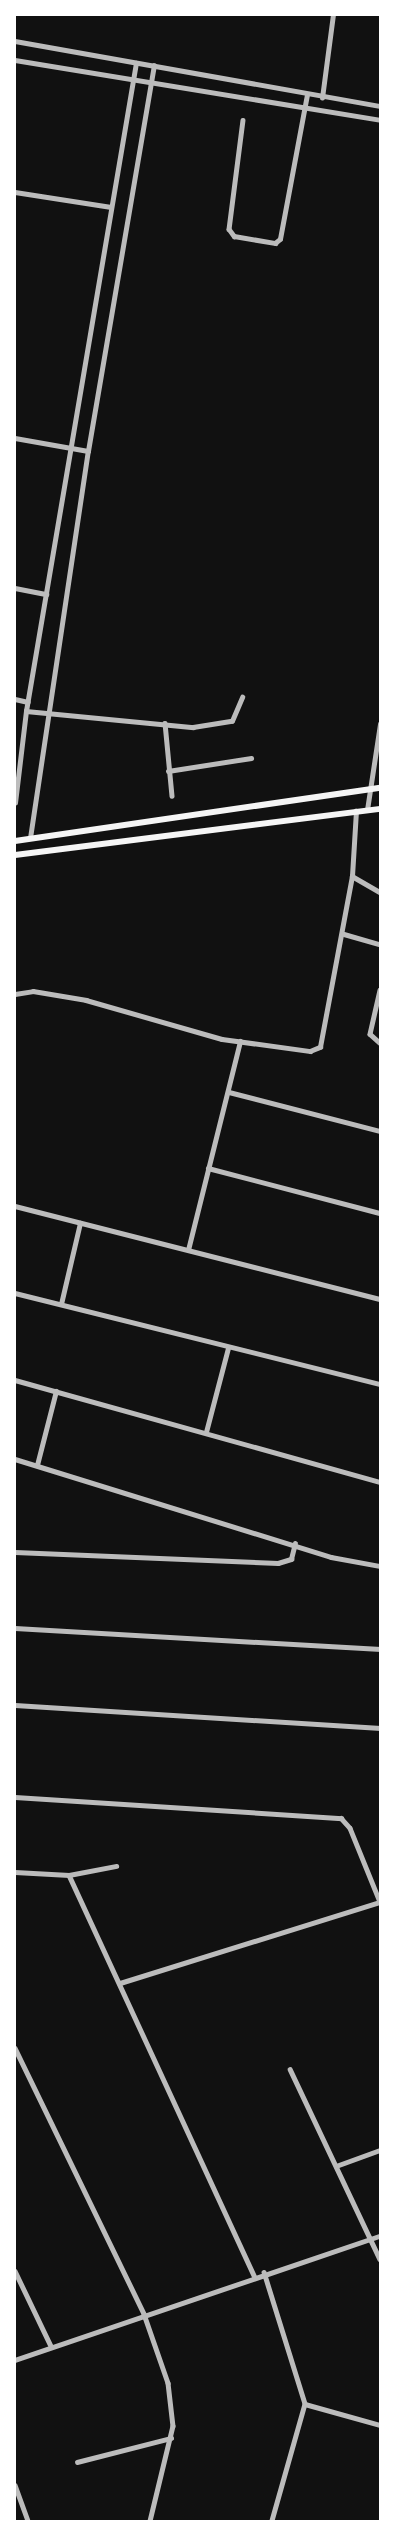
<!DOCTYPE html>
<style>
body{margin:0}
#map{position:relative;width:395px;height:2536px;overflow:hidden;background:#111;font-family:"Public Sans",sans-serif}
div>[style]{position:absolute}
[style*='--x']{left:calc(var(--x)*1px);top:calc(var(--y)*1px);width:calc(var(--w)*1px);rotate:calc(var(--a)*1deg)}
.minor>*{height:4.5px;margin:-2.25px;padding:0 2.25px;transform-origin:2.25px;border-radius:2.25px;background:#bcbcbc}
.secondary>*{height:6px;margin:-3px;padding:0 3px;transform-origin:3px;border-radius:3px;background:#f5f5f5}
span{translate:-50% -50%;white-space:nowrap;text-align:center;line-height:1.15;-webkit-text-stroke:4px #fff;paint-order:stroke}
.frame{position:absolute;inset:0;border:16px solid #fff;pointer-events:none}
</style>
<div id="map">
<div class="minor">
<i style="--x:15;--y:41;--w:371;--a:10.1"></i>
<i style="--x:15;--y:60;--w:370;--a:9.3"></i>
<i style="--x:322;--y:98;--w:84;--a:-82.5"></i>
<i style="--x:243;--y:120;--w:110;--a:97.3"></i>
<i style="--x:229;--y:229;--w:9;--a:54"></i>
<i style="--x:234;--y:236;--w:42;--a:9.7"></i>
<i style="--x:275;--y:243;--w:6;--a:-39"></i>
<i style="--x:280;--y:239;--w:147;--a:-79.4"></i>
<i style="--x:15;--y:192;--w:97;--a:8.9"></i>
<i style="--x:15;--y:438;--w:74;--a:10.1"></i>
<i style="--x:15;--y:588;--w:32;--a:11"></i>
<i style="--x:15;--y:699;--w:13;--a:13"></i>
<i style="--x:26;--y:711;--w:168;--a:5.5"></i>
<i style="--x:193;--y:727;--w:39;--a:-9"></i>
<i style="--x:232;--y:721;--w:26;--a:-67"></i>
<i style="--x:165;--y:723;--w:73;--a:84.5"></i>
<i style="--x:168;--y:771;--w:84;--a:-8.9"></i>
<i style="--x:15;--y:803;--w:93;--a:-83.2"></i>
<i style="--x:26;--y:711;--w:657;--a:-80.37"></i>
<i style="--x:367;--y:810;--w:87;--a:-81.4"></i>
<i style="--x:30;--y:838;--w:391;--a:-81.5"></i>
<i style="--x:88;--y:451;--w:391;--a:-80.3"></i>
<i style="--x:352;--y:876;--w:32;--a:30"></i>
<i style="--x:344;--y:934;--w:37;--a:16"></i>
<i style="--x:380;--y:990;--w:45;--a:102.8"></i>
<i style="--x:370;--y:1034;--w:13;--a:42"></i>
<i style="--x:15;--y:994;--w:18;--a:-9"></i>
<i style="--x:33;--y:991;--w:54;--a:9.6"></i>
<i style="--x:86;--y:1000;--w:141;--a:16"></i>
<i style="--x:222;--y:1039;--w:89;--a:7.8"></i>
<i style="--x:310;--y:1051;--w:11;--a:-22"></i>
<i style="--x:320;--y:1047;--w:174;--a:-79.4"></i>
<i style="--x:352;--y:876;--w:65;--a:-86.5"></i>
<i style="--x:229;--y:1092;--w:156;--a:14.5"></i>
<i style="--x:208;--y:1168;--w:178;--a:14.7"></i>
<i style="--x:15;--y:1206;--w:377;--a:14.3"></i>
<i style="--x:188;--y:1250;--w:215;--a:-76"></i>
<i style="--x:15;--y:1293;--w:376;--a:14"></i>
<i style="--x:61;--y:1304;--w:83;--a:-76.8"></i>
<i style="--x:15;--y:1380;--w:379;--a:15.6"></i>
<i style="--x:206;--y:1432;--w:87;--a:-75.3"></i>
<i style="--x:15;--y:1459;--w:331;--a:17.2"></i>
<i style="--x:331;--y:1557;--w:50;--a:10.4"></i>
<i style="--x:37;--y:1465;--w:76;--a:-75.6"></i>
<i style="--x:15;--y:1552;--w:263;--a:2.4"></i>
<i style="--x:278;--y:1563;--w:14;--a:-17"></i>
<i style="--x:291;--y:1559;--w:16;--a:-76"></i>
<i style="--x:15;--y:1628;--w:366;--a:3.3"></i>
<i style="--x:15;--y:1705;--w:366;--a:3.6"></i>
<i style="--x:15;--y:1797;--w:327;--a:3.7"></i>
<i style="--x:341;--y:1818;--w:13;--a:48"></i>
<i style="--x:350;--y:1828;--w:80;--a:67.9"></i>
<i style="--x:15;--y:1872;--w:54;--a:3.2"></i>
<i style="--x:69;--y:1875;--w:48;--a:-10.8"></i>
<i style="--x:69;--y:1875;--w:441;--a:65.2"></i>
<i style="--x:120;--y:1983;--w:272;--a:-17.3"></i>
<i style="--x:15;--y:2048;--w:296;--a:64.1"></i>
<i style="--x:144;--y:2314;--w:73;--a:70.8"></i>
<i style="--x:168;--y:2383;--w:43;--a:83.4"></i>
<i style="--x:173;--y:2426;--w:98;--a:103.6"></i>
<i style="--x:290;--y:2069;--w:210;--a:64.7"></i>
<i style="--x:336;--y:2166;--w:47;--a:-20"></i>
<i style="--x:15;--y:2271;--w:83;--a:64.4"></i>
<i style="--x:264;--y:2272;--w:138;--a:72.7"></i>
<i style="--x:305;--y:2404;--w:122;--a:105.8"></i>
<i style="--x:15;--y:2360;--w:385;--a:-18.8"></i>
<i style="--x:305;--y:2404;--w:78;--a:15.6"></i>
<i style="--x:77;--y:2462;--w:97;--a:-14.3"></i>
<i style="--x:15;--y:2485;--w:38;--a:70"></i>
</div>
<div class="secondary">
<i style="--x:15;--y:841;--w:369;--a:-8.3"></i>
<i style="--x:15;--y:855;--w:368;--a:-7.2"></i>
</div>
<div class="frame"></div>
</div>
